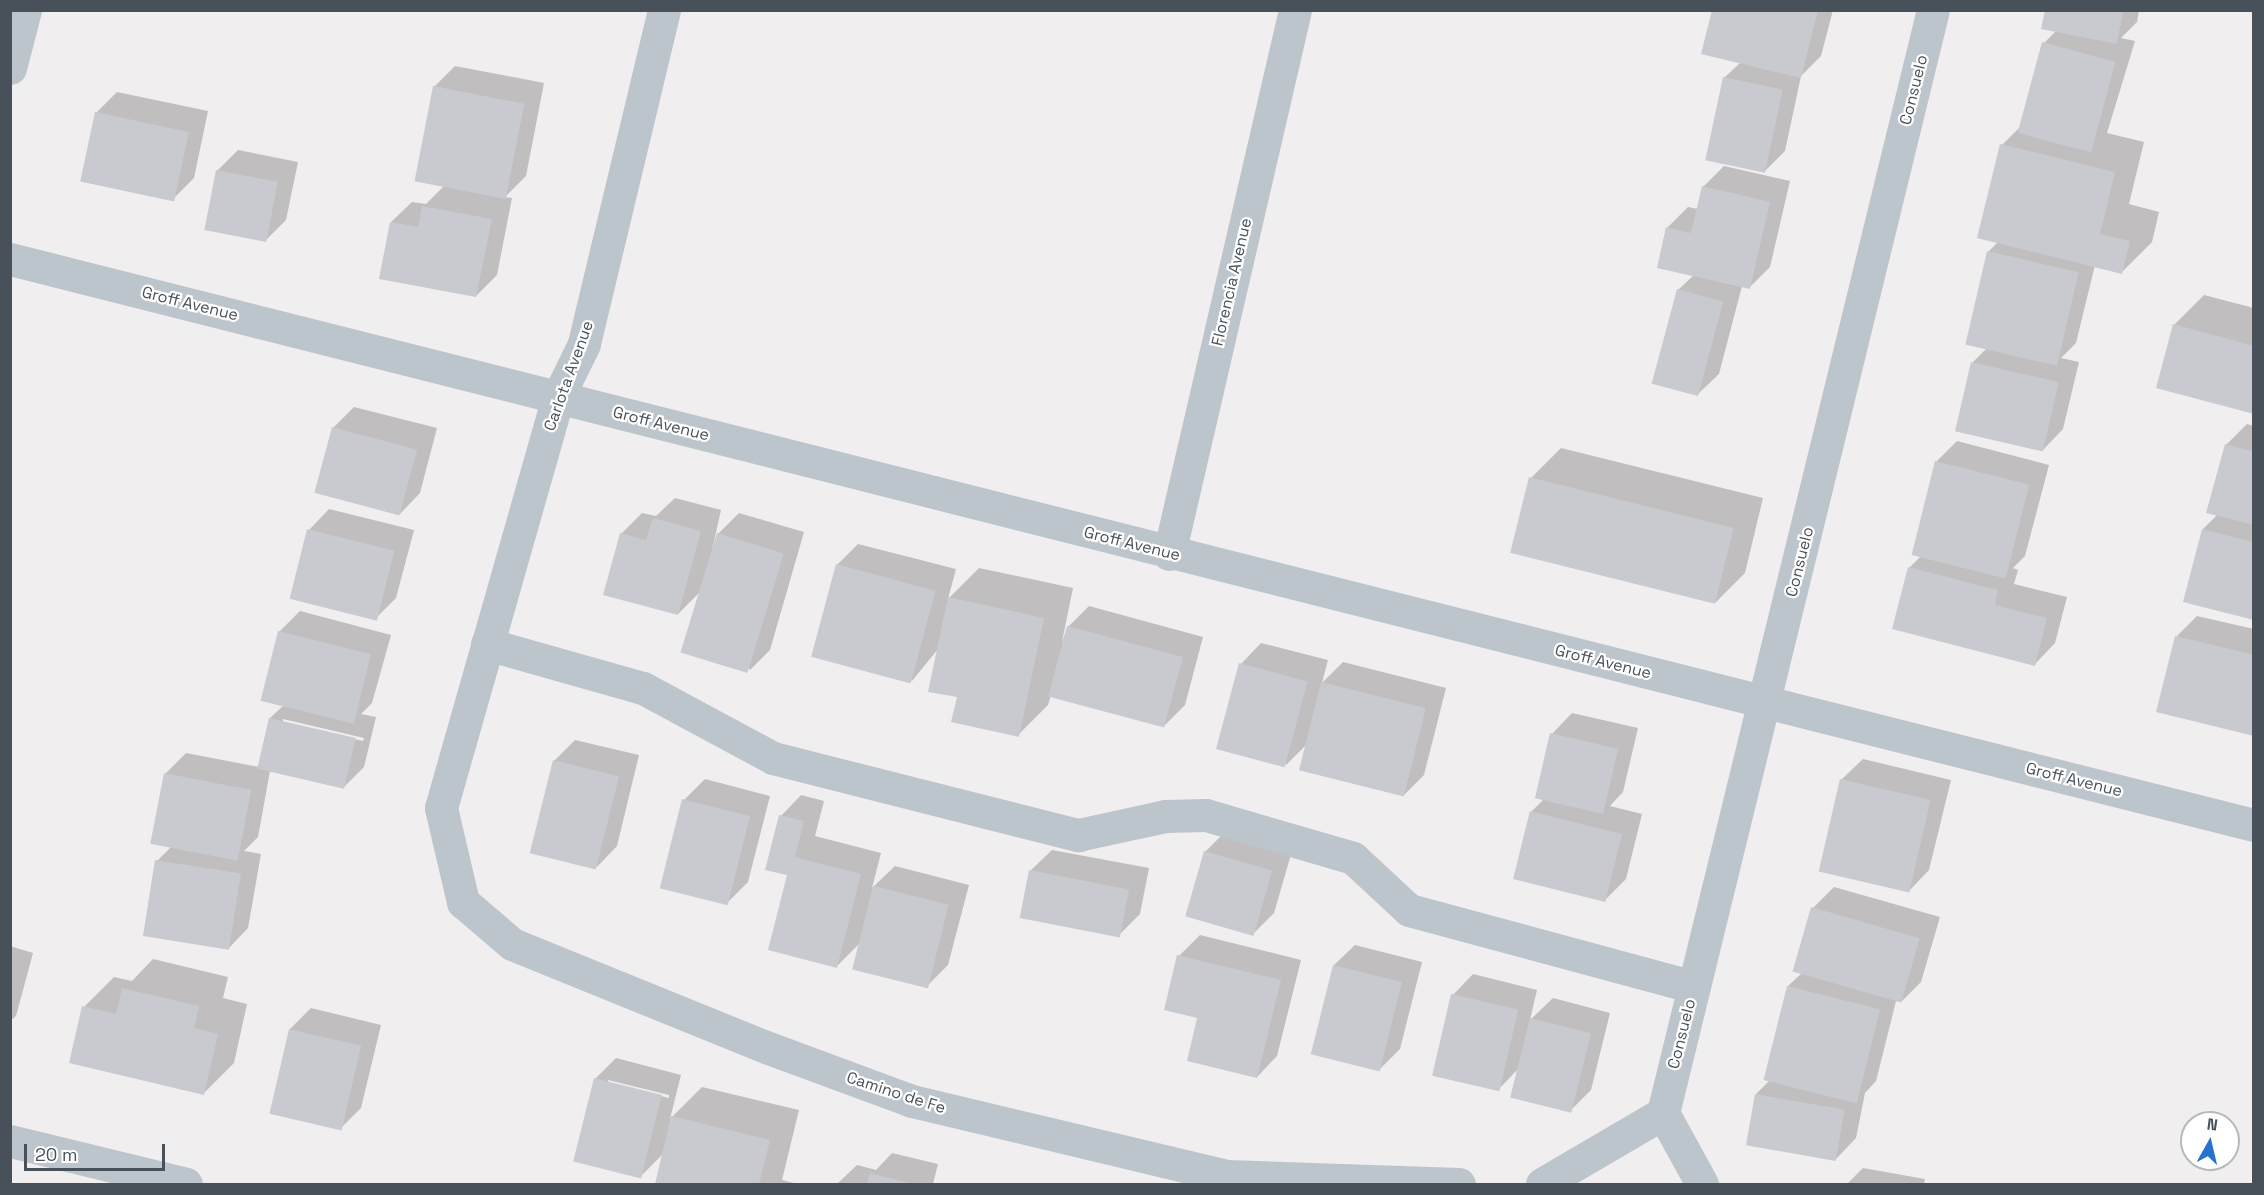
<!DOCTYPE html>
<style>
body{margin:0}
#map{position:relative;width:2264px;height:1195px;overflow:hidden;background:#f0eeee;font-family:"Space Grotesk",sans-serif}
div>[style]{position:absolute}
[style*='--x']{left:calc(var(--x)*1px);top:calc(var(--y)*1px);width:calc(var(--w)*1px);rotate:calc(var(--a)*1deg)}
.shadow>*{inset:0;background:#0003}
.building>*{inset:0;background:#c9cad0;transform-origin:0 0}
.minor>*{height:33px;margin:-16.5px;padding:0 16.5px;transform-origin:16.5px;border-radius:16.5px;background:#bdc5cc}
span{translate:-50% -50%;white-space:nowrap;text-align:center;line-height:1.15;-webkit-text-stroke:4.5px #fff;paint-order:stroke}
.street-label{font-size:16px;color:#485159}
.frame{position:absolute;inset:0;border:12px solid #485159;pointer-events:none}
.north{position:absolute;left:2180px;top:1111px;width:60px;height:60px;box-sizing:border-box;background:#fff;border:2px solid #b6b9bd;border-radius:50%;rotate:8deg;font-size:16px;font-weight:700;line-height:24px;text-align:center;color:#485159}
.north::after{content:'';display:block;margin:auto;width:21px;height:27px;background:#2971cf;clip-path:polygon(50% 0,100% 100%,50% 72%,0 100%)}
.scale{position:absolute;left:24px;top:1144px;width:141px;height:27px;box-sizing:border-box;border:3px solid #485159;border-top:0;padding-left:8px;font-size:18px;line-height:21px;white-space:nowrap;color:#485159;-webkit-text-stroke:4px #fff;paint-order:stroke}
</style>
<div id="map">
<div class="shadow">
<i style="clip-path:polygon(1713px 10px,1833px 10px,1821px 56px,1801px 76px,1785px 151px,1764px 172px,1724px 78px,1741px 62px)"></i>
<i style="clip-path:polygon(2047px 10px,2139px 10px,2137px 22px,2121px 38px,2135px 41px,2107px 133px,2144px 142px,2129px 204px,2159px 212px,2152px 242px,2122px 272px,2095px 265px,2076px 343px,2061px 358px,2079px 362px,2063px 429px,2043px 450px,1956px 430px,1973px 362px,1987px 348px,1989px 251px,1998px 242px,2002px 145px,2022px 125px,2044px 43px,2056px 31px)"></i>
<i style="clip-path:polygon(455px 66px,544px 83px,526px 176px,505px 197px,512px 198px,497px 275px,476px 296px,391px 222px,412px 202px,426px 204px,445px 185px,434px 87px)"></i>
<i style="clip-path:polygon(117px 92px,208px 111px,194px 178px,173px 199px,96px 113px)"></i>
<i style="clip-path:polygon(238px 150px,298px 162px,286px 220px,265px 241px,217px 171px)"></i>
<i style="clip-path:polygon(1724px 166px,1790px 181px,1770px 267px,1749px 288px,1742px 286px,1719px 374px,1698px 394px,1678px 290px,1694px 275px,1667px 228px,1688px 207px,1698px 209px,1703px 187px)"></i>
<i style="clip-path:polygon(2204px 295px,2254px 308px,2254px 413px,2174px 325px)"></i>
<i style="clip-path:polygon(354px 407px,437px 428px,420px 493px,400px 514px,333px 428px)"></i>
<i style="clip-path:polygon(2247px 424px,2254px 426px,2254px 618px,2203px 529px,2218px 514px,2226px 445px)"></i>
<i style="clip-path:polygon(1957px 441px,2049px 465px,2025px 556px,2013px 568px,2018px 570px,2014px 584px,2067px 597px,2055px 643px,2035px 664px,1909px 568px,1921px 556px,1936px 462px)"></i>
<i style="clip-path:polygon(1561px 448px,1763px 498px,1745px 573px,1715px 603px,1531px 478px)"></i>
<i style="clip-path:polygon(675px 498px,721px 510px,707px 573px,718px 534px,739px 513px,804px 532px,770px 650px,750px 670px,703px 589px,678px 614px,621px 534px,642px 513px,656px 516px)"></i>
<i style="clip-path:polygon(329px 509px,414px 530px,396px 598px,375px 619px,309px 530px)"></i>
<i style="clip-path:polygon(858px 544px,956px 569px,948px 599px,979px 568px,1073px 588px,1062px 642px,1068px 627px,1089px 606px,1203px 637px,1185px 705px,1164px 726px,1051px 695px,1048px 705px,1018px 735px,958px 696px,938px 649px,912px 681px,837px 565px)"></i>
<i style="clip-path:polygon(evenodd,300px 611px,391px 635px,372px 703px,361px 714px,376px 717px,364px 767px,343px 788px,270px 771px,258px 837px,244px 851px,261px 854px,248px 928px,228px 949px,157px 861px,172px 846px,165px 774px,186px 753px,259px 767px,270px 718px,283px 706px,279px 632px,300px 611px,283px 719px,364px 738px,363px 741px,283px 723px,283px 719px)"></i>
<i style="clip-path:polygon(2197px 616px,2254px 629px,2254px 734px,2177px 636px)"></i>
<i style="clip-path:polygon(1261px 643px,1328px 660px,1322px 683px,1343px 662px,1446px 688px,1424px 775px,1403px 796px,1307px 744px,1286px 765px,1241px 664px)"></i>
<i style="clip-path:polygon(1572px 713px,1638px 728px,1623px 792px,1610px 806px,1642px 814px,1626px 879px,1605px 900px,1531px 812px,1544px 799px,1552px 734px)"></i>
<i style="clip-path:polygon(575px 740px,639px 755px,617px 846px,597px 867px,554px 761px)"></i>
<i style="clip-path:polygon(1863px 759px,1951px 780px,1929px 870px,1909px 891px,1820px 870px,1842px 779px)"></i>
<i style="clip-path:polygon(705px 779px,770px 796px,748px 882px,727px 903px,684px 800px)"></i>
<i style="clip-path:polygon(801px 795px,824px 801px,815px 836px,881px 853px,872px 888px,895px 866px,969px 885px,948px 965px,927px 986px,859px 944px,837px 966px,789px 874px,781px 816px)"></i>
<i style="clip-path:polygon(1226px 831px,1292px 851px,1274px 913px,1253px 934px,1205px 852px)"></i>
<i style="clip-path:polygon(1052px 850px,1149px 868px,1140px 914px,1119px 935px,1031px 870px)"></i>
<i style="clip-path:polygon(1834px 887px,1940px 917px,1921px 982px,1901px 1002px,1896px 1001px,1876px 1081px,1865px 1093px,1856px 1138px,1836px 1159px,1756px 1094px,1770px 1080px,1788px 986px,1802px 973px,1813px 908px)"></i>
<i style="clip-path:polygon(1200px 935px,1301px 960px,1277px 1056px,1257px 1077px,1199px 1016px,1179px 956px)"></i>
<i style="clip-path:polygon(1355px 945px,1422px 962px,1400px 1049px,1380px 1069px,1334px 965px)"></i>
<i style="clip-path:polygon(10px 946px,33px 953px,16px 1016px,10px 1021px)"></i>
<i style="clip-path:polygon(153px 959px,228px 977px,223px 998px,247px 1004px,234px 1063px,204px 1093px,84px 1007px,114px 977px,132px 981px)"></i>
<i style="clip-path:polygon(1473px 974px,1537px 990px,1530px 1020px,1553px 998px,1610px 1013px,1591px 1090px,1570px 1111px,1519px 1068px,1497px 1091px,1453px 995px)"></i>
<i style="clip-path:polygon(311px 1008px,381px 1025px,361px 1108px,340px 1129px,271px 1112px,290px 1029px)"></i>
<i style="clip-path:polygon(evenodd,616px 1058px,681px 1075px,670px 1119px,702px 1087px,799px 1110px,782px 1180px,798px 1184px,657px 1184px,664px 1153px,641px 1176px,595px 1079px,616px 1058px,608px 1080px,669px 1095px,669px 1098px,608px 1083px,608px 1080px)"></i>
<i style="clip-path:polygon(892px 1153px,938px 1164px,933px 1184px,837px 1184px,857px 1165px,876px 1170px)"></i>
<i style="clip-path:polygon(1863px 1168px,1925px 1179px,1924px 1184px,1847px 1184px)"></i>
</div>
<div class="building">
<i style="clip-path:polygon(1712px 10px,1818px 10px,1801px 78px,1701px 54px)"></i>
<i style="clip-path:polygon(2045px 10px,2123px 10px,2117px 44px,2041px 29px)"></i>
<i style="left:2042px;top:42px;width:76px;height:94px;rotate:15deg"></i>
<i style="left:1723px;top:77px;width:61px;height:85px;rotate:12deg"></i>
<i style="left:433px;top:86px;width:93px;height:97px;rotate:11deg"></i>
<i style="left:95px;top:112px;width:96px;height:71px;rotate:12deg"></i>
<i style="clip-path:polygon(2000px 144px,2115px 172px,2100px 234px,2130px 241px,2122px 274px,1977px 238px)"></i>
<i style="left:216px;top:170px;width:63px;height:61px;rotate:11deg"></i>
<i style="clip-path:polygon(1702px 186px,1770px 202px,1750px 289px,1657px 268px,1666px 227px,1691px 233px)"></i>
<i style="clip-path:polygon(422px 206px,492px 219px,476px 297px,379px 279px,390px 222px,418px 227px)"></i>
<i style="left:1987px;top:251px;width:94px;height:96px;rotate:13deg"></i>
<i style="left:1677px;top:289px;width:48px;height:98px;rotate:15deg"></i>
<i style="clip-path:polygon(2173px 324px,2254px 346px,2254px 414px,2156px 388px)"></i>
<i style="left:1971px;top:362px;width:90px;height:71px;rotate:13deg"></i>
<i style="left:332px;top:427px;width:88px;height:68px;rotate:15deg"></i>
<i style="clip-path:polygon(2225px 444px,2254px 452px,2254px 525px,2206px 513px)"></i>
<i style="left:1935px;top:461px;width:97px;height:97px;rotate:14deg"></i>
<i style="left:1529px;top:477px;width:211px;height:78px;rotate:14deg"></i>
<i style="clip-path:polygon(653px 518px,701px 531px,678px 615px,603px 595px,620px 533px,646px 540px)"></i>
<i style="left:307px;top:529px;width:90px;height:72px;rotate:14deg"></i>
<i style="clip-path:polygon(2202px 529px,2254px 542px,2254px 620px,2183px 602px)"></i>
<i style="left:717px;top:533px;width:70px;height:125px;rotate:17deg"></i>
<i style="left:836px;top:564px;width:103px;height:96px;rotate:15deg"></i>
<i style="clip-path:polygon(1908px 567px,1998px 590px,1995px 605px,2047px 618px,2035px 666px,1892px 629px)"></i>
<i style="clip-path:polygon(948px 597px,1044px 618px,1019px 737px,951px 722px,957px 697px,928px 692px)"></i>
<i style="left:1067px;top:626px;width:120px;height:73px;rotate:15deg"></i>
<i style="left:278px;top:631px;width:96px;height:72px;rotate:14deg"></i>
<i style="clip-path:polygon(2175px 636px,2254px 655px,2254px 736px,2156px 712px)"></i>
<i style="left:1239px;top:663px;width:71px;height:89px;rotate:15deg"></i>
<i style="left:1321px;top:682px;width:108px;height:91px;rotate:14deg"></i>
<i style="left:269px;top:718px;width:89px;height:52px;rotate:13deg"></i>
<i style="left:1550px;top:733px;width:70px;height:67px;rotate:13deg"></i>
<i style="left:553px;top:760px;width:68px;height:96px;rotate:14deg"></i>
<i style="left:164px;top:773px;width:89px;height:72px;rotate:11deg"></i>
<i style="left:1840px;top:779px;width:93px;height:95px;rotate:13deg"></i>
<i style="left:682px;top:799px;width:70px;height:92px;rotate:14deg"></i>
<i style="left:1530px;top:811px;width:95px;height:70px;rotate:14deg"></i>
<i style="clip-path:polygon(779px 815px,804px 821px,795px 857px,861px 874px,837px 968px,768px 950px,787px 875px,765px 870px)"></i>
<i style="left:1204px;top:851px;width:71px;height:68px;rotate:16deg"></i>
<i style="left:155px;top:860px;width:87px;height:77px;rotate:9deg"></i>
<i style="left:1029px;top:870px;width:102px;height:49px;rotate:11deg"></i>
<i style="left:873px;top:886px;width:78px;height:86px;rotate:14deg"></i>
<i style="left:1811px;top:907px;width:113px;height:67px;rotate:16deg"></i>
<i style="clip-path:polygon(1177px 955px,1281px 980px,1257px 1078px,1187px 1061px,1197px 1018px,1164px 1010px)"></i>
<i style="left:1333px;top:965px;width:71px;height:92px;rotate:14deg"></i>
<i style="left:1787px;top:986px;width:96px;height:97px;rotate:14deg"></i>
<i style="clip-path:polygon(122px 988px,199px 1006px,194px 1028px,218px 1034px,204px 1095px,69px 1063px,82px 1006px,116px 1014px)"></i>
<i style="left:1451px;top:994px;width:69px;height:84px;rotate:13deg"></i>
<i style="left:1530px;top:1018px;width:63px;height:82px;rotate:14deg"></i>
<i style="left:289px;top:1029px;width:74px;height:87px;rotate:13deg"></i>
<i style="left:594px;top:1078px;width:70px;height:86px;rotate:14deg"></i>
<i style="left:1755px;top:1094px;width:91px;height:52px;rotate:10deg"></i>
<i style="clip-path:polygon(671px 1116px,770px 1140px,759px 1184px,655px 1184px)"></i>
<i style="clip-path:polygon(870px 1173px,913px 1184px,867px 1184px)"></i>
</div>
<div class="minor">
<i style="--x:664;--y:10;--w:343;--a:103.5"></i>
<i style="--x:584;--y:344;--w:59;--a:116.1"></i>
<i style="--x:558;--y:397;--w:427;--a:105.9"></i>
<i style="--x:441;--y:808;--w:97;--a:76.8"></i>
<i style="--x:463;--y:902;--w:65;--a:40.6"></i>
<i style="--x:512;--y:944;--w:274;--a:22.1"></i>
<i style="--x:766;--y:1047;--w:156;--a:20.3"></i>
<i style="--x:912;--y:1101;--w:324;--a:13.4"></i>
<i style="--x:1227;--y:1176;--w:232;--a:2"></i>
<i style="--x:10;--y:68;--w:60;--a:-75.5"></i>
<i style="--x:10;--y:259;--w:2314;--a:14.16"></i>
<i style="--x:1169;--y:554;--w:558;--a:-76.96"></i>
<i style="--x:487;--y:644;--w:162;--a:15.8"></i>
<i style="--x:643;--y:688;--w:148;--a:28.3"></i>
<i style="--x:773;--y:758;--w:315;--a:14.2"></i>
<i style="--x:1078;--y:835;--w:89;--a:-12.3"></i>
<i style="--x:1165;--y:816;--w:41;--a:-1.4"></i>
<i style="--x:1206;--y:815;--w:153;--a:16.3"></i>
<i style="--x:1353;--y:858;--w:76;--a:42.9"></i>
<i style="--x:1409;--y:910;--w:295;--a:15.1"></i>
<i style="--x:1663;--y:1113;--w:1136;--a:-76.25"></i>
<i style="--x:1663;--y:1113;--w:81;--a:61.2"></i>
<i style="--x:10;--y:1141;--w:181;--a:13.7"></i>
<i style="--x:1542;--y:1184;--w:140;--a:-30.4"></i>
</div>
<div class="street-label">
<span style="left:1914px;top:90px;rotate:-76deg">Consuelo</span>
<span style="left:1232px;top:282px;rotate:-77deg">Florencia Avenue</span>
<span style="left:190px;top:304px;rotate:14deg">Groff Avenue</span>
<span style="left:569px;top:376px;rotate:-70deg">Carlota Avenue</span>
<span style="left:661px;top:424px;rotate:14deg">Groff Avenue</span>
<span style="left:1132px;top:544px;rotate:14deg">Groff Avenue</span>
<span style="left:1800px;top:562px;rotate:-76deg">Consuelo</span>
<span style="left:1603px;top:662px;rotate:14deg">Groff Avenue</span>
<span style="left:2074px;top:780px;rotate:14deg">Groff Avenue</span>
<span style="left:1682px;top:1034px;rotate:-76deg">Consuelo</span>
<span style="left:896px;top:1093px;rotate:18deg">Camino de Fe</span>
</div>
<div class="frame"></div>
<div class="north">N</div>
<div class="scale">20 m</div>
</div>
